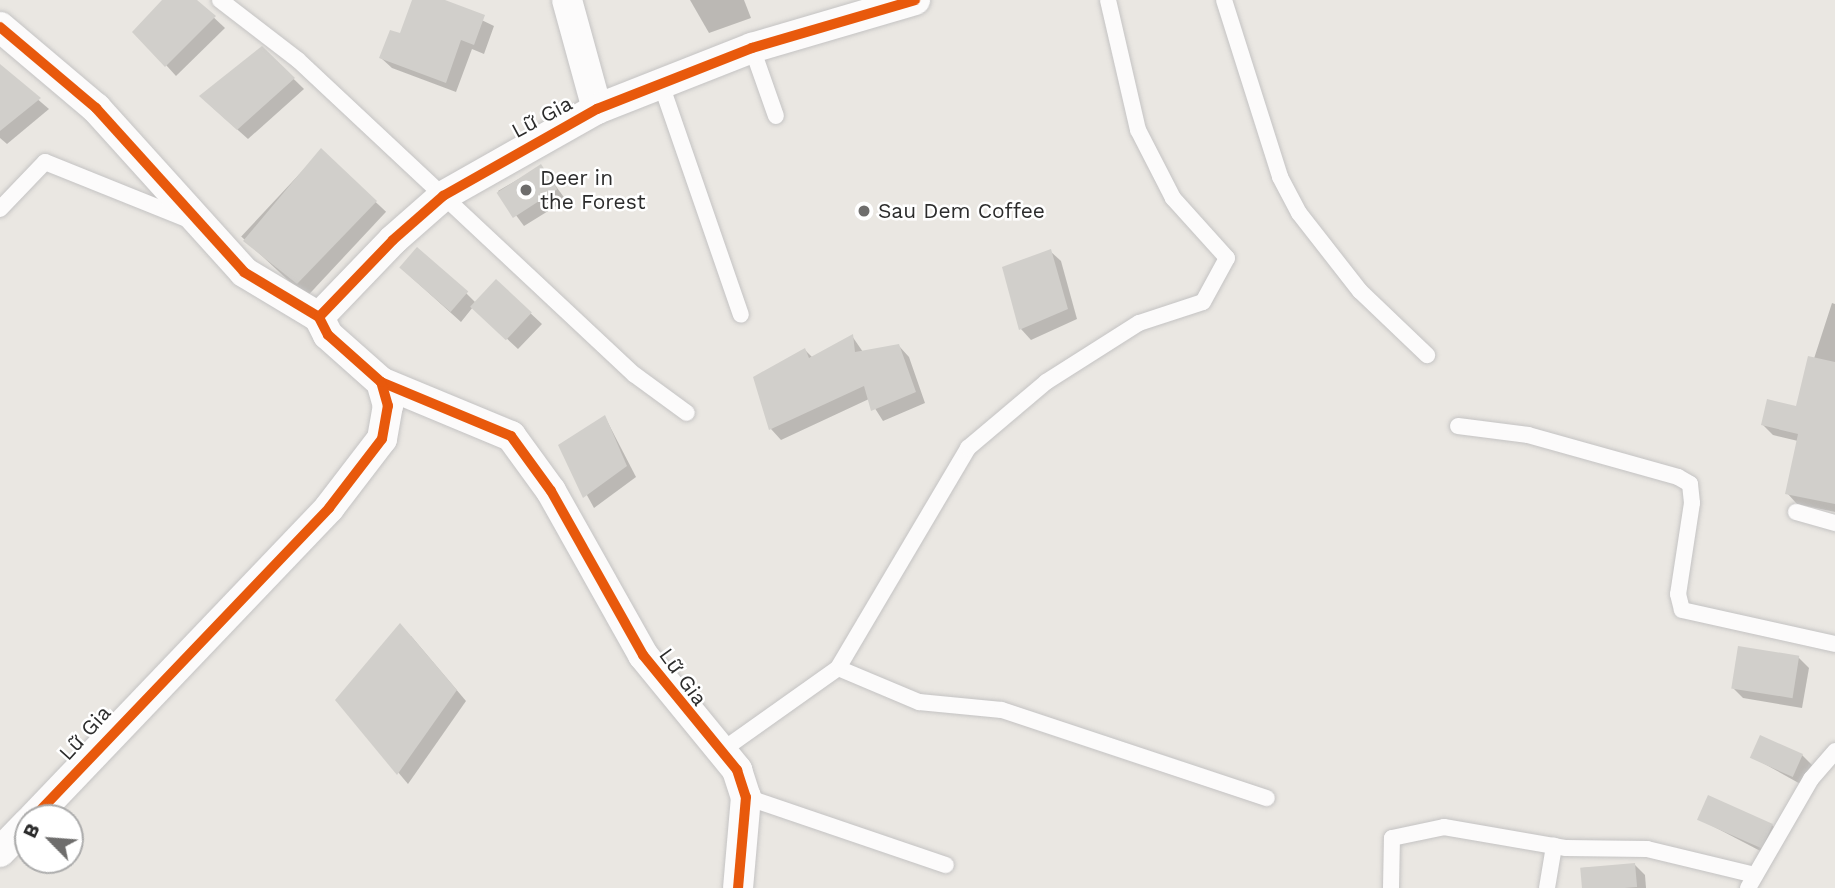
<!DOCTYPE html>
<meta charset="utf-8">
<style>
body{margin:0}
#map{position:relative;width:1835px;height:888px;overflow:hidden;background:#eae7e2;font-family:"Work Sans",sans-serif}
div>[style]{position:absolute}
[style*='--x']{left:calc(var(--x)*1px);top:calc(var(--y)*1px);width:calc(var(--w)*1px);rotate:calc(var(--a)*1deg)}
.shadow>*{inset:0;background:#0003;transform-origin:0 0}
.building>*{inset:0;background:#d1cfcb;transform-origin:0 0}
.roads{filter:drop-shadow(0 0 2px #c4c3c3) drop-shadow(0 0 2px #c4c3c3)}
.lane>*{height:16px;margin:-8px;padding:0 8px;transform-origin:8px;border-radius:8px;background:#fcfbfb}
.street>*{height:30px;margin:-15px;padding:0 15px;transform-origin:15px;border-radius:15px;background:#fcfbfb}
.cycleway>*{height:10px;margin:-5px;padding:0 5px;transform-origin:5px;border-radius:5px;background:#e8590c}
.dots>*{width:19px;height:19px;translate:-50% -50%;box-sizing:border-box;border:4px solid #fff;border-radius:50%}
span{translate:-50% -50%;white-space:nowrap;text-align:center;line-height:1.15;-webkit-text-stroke:5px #fff;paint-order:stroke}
.street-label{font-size:21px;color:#2c2c2c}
.poi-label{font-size:21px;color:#2c2c2c}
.left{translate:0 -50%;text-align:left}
.north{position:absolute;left:14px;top:804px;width:70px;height:70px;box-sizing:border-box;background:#fff;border:2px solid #ababab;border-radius:50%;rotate:295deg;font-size:19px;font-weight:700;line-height:28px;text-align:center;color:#2c2c2c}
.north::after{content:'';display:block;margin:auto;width:24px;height:32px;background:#6e6d6c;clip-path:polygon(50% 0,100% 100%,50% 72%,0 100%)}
</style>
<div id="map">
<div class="shadow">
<i style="clip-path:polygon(164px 0,195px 0,225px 28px,176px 76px,166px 65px)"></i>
<i style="clip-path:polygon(414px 0,440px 0,494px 26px,484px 54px,472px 49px,456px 92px,392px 68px,381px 58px,401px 36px)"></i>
<i style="clip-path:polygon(690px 0,744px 0,751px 18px,709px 33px)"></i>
<i style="clip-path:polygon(262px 48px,304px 89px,248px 139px,211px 106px)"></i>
<i style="clip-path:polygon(0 67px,49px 109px,7px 144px,0 138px)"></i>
<i style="left:321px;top:151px;width:89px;height:117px;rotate:43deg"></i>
<i style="clip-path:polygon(541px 166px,566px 200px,524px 226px,498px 191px)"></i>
<i style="clip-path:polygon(1050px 251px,1061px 261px,1077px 319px,1031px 340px,1021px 329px)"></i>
<i style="clip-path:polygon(411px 277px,466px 293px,476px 303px,496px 281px,542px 324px,518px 349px,473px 307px,461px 322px)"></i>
<i style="clip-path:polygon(1832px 303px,1835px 304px,1835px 512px,1797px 504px,1787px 493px,1798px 441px,1773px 435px,1763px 425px,1798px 408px)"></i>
<i style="clip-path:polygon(852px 336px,863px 352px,899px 346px,909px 357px,925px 403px,883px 421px,869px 399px,781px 440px,771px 429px,755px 378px,805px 350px,813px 358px)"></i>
<i style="clip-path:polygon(605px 417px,636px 477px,594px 508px,560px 446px)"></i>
<i style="clip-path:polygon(411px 636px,466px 701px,408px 784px,337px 700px)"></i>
<i style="clip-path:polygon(1798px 657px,1809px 668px,1802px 708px,1743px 698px,1733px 688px)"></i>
<i style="clip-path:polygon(1802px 755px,1813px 766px,1804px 786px,1752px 757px)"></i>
<i style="clip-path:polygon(1699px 819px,1772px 825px,1782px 835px,1770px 856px)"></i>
<i style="clip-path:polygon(1635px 865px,1645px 875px,1646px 888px,1583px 888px,1582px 868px)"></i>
</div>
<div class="building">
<i style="clip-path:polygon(162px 0,197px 0,216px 16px,165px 67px,132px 32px)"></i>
<i style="clip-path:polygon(412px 0,445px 0,485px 15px,474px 45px,461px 40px,446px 83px,379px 58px,390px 30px,400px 33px)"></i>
<i style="clip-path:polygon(262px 46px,295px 78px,237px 130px,199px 96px)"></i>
<i style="clip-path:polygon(0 64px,41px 98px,0 131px)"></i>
<i style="clip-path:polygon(321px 148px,377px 201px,297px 284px,243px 241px)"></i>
<i style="left:541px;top:164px;width:30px;height:53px;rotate:57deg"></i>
<i style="left:417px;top:247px;width:68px;height:27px;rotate:41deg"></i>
<i style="clip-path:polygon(1051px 249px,1068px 309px,1019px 330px,1002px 267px)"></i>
<i style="left:496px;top:279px;width:49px;height:38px;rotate:43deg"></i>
<i style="clip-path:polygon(853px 334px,855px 352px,899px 344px,916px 392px,871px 411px,864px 386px,769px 430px,753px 377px,805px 348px,809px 358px)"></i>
<i style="clip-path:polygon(1808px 356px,1835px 362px,1835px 504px,1785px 494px,1798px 434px,1761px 425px,1767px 399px,1796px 406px)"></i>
<i style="clip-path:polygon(605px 415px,627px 466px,583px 498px,558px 445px)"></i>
<i style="clip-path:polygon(400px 623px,457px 690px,397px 775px,335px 700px)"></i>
<i style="left:1738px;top:646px;width:62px;height:43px;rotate:9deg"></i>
<i style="left:1760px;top:735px;width:47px;height:25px;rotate:24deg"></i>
<i style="left:1708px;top:795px;width:71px;height:27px;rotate:24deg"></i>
<i style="left:1635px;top:863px;width:24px;height:55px;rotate:85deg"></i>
</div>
<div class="roads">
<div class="lane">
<i style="--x:220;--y:0;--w:98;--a:37.6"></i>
<i style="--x:298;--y:60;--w:461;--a:43.1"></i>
<i style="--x:635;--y:375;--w:64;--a:36.2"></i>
<i style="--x:1224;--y:0;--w:186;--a:72.4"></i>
<i style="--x:1280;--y:177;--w:41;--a:62.2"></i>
<i style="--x:1299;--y:213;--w:99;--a:52"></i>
<i style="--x:1360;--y:291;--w:93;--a:43.7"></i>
<i style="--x:752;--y:48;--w:72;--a:70.6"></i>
<i style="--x:661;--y:84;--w:244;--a:70.9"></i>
<i style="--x:0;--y:209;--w:65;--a:-46.2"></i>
<i style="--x:45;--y:162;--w:161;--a:21.9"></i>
<i style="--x:1458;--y:426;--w:71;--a:7.3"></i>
<i style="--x:1528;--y:435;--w:156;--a:15.6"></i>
<i style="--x:1678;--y:477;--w:14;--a:30"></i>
<i style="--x:1690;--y:484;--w:19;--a:84"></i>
<i style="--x:1692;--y:503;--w:92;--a:98.7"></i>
<i style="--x:1678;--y:594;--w:16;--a:76"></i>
<i style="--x:1682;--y:610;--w:157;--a:12.5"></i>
<i style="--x:1796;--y:512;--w:41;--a:15.8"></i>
<i style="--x:838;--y:668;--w:88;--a:22.8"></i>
<i style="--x:919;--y:702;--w:83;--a:5.5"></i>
<i style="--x:1002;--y:710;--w:279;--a:18.4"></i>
<i style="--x:724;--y:749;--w:140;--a:-35.4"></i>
<i style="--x:838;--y:668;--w:256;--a:-59.4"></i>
<i style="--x:968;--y:448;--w:102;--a:-40.2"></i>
<i style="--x:1046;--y:382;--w:110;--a:-32.4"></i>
<i style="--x:1139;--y:323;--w:67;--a:-18.2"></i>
<i style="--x:1203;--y:302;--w:50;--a:-61.4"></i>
<i style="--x:1227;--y:258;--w:81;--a:-132"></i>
<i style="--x:1173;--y:198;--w:76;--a:-117.2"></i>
<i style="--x:1138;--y:130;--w:133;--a:-103"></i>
<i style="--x:746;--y:797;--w:211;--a:18.8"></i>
<i style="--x:1391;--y:888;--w:50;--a:-88.9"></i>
<i style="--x:1392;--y:838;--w:53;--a:-11.9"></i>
<i style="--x:1444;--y:827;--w:124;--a:9.8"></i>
<i style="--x:1566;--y:848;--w:81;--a:0.7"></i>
<i style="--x:1647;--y:849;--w:111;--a:13.5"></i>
<i style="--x:1547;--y:888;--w:43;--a:-80.5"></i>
<i style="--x:1748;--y:888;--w:126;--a:-60"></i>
<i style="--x:1811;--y:779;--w:37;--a:-49"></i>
</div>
<div class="street">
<i style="--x:567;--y:0;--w:113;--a:74.6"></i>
<i style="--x:0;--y:27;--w:126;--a:40.2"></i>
<i style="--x:96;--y:108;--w:221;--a:47.9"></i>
<i style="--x:244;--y:272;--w:87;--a:31"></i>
<i style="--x:381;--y:382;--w:141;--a:22.6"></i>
<i style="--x:511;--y:436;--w:68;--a:54"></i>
<i style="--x:551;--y:491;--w:188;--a:60.7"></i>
<i style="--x:643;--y:655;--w:149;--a:50.7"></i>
<i style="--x:737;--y:770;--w:28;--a:72"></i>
<i style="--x:746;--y:797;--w:91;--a:95"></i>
<i style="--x:33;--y:818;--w:429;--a:-46.3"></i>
<i style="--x:329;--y:508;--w:87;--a:-52.5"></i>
<i style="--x:382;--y:439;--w:34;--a:-80"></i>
<i style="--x:388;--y:406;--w:25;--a:-106"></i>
<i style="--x:381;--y:382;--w:71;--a:-138.4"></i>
<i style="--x:328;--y:335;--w:20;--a:-117"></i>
<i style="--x:319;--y:317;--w:107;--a:-46.1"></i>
<i style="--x:393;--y:240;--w:67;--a:-41.3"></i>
<i style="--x:443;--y:196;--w:177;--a:-29.5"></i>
<i style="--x:597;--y:109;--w:167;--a:-21.5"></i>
<i style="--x:752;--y:48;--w:170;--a:-16.4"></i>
<i style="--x:0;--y:852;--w:40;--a:-46"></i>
</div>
</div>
<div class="cycleway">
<i style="--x:0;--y:27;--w:126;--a:40.2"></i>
<i style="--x:96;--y:108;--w:221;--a:47.9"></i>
<i style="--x:244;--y:272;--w:87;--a:31"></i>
<i style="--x:381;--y:382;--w:141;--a:22.6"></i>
<i style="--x:511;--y:436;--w:68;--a:54"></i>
<i style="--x:551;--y:491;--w:188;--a:60.7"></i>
<i style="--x:643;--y:655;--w:149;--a:50.7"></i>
<i style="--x:737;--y:770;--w:28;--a:72"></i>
<i style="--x:746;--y:797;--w:91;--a:95"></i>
<i style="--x:33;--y:818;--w:429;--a:-46.3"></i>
<i style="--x:329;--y:508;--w:87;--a:-52.5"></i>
<i style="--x:382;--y:439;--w:34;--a:-80"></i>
<i style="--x:388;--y:406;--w:25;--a:-106"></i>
<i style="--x:381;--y:382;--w:71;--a:-138.4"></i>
<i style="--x:328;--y:335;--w:20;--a:-117"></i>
<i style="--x:319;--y:317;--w:107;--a:-46.1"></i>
<i style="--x:393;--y:240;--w:67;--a:-41.3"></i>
<i style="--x:443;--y:196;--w:177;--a:-29.5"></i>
<i style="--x:597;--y:109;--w:167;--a:-21.5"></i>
<i style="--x:752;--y:48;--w:170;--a:-16.4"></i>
</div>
<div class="dots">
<i style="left:526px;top:190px;background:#6e6d6c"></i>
<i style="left:864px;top:211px;background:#6e6d6c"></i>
</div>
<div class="street-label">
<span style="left:542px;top:117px;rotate:-28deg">Lữ Gia</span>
<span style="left:683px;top:677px;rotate:54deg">Lữ Gia</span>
<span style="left:85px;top:733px;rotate:-48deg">Lữ Gia</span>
</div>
<div class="poi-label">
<span class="left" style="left:540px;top:190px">Deer in<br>the Forest</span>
<span class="left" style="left:878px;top:211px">Sau Dem Coffee</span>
</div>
<div class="north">B</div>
</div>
